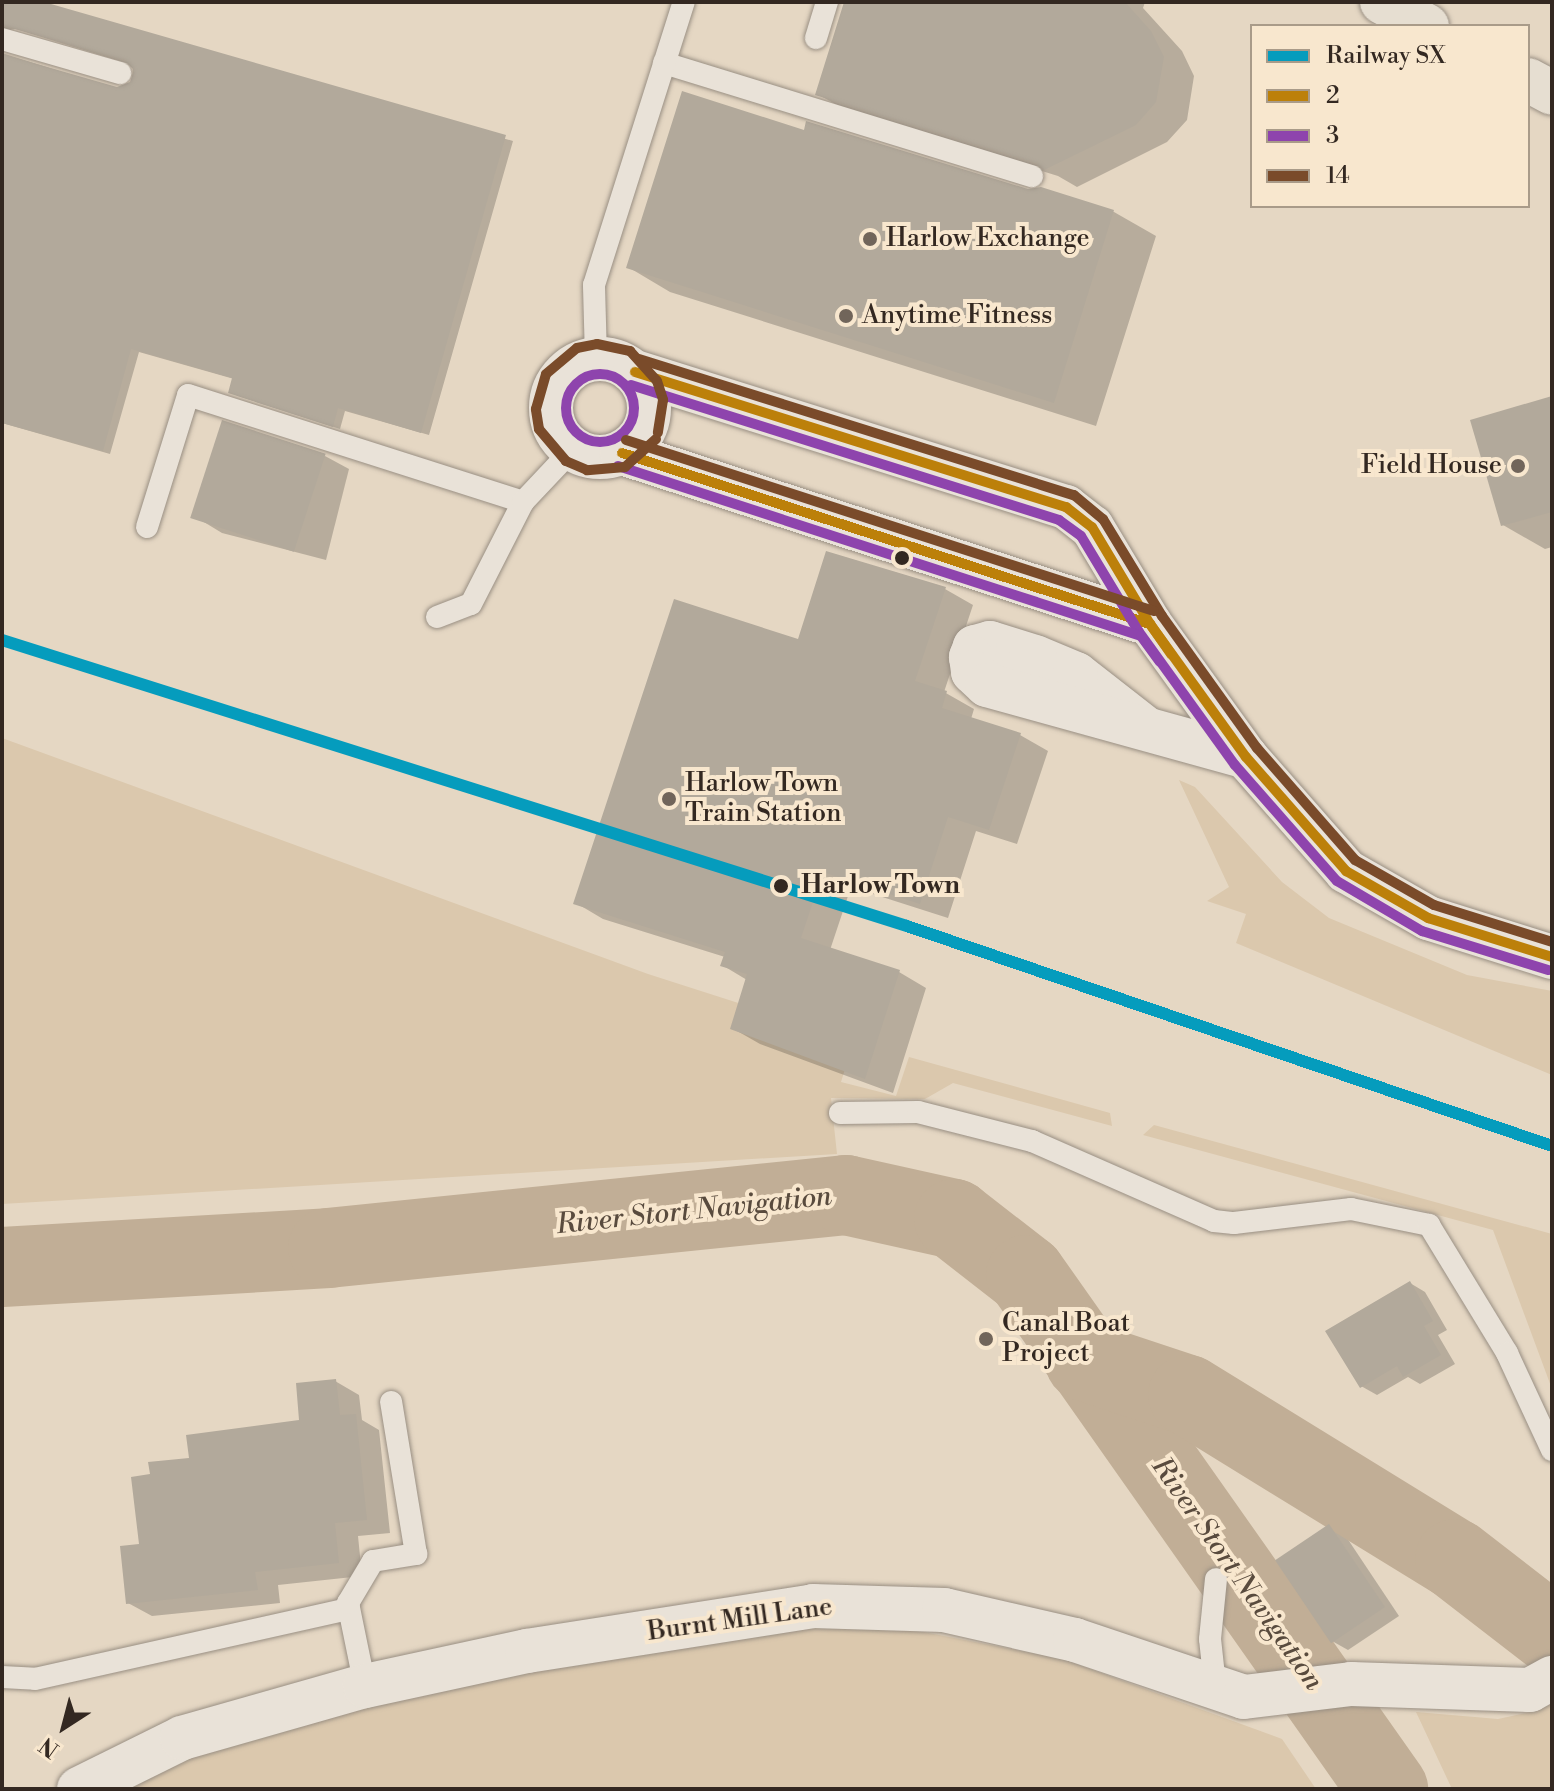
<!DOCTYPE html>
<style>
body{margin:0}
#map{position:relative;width:1554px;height:1791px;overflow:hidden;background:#e5d7c3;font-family:"Libre Bodoni",serif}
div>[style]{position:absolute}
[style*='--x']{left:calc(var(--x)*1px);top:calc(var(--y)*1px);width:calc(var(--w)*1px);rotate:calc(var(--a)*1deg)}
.green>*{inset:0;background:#dbc8ad}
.water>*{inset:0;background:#c1ae96;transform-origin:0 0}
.shadow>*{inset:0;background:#0003}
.river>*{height:80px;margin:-40px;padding:0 40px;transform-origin:40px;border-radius:40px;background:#c1ae96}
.building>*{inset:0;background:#b2a99b;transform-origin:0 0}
.roads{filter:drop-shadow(0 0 2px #998f83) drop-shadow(0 0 2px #998f83)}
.service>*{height:22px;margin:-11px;padding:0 11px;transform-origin:11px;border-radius:11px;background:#e9e2d8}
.minor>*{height:44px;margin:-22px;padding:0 22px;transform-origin:22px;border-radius:22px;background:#e9e2d8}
.minor>.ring{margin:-22px;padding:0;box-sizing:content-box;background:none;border:44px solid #e9e2d8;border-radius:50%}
.trunk>*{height:44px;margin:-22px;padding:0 22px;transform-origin:22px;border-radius:22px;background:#e6ded1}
.bus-1>*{height:10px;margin:-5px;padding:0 5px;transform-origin:5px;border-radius:5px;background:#bc800a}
.bus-2>*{height:10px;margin:-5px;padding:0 5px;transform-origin:5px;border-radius:5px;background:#8e44ad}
.bus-2>.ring{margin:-5px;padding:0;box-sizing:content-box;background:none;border:10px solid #8e44ad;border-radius:50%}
.bus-3>*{height:10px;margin:-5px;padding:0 5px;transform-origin:5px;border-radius:5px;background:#7a4b2a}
.rail-1>*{height:12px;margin:-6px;padding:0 6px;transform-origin:6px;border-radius:6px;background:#059cbd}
.dots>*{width:22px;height:22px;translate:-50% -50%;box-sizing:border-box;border:4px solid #f8e7ce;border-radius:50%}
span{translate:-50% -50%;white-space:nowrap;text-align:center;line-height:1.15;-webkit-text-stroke:8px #f8e7ce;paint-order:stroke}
.poi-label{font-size:26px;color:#332821}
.left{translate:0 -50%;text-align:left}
.right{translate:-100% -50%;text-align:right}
.stop-label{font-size:26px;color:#332821;font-weight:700}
.street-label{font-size:26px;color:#332821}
.water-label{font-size:28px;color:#594b3e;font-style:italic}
.frame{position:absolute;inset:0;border:4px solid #332821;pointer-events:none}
.legend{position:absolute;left:1250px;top:24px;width:280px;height:184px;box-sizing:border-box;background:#f8e7ce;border:2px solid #a99b89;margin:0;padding:10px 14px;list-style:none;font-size:24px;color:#332821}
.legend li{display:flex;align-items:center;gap:16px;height:40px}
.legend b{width:40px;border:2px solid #a99b89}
.north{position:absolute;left:24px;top:1687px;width:80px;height:80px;-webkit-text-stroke:6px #f8e7ce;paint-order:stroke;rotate:216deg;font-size:22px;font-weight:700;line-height:32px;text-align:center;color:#332821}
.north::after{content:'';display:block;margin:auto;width:28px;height:36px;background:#332821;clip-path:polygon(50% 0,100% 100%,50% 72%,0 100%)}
</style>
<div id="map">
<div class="green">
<i style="clip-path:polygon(2px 738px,648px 974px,854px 1040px,841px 1082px,896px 1096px,909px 1057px,1110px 1113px,1112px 1126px,953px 1083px,925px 1099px,831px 1098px,837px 1154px,2px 1204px)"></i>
<i style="clip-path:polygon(1179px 780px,1195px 787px,1282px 882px,1329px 918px,1467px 975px,1552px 991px,1552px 1075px,1236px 943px,1246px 914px,1207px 901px,1229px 887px)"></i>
<i style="clip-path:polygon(1154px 1125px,1552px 1234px,1552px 1389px,1493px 1230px,1143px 1135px)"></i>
<i style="clip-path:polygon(887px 1625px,1063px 1659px,1282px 1739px,1316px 1789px,88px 1789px,286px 1720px,734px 1629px)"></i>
<i style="clip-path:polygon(1552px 1701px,1552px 1789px,1452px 1789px,1416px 1712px,1498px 1719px,1531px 1712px)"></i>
</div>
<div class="water">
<i style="left:1169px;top:1471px;width:213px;height:17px;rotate:55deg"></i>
</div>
<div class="shadow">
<i style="clip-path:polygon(2px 2px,36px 2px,513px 141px,429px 435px,345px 411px,340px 429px,238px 396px,231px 392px,234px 379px,139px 352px,110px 454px,2px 423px,2px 53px,116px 89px,132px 84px,133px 65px,15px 29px,2px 31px)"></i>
<i style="clip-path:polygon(845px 2px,1145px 2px,1143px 8px,1182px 51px,1194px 76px,1187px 120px,1167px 142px,1077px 187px,1058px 176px,848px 111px,817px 94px)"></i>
<i style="clip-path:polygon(805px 132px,1028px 191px,1040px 189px,1114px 212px,1156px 236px,1096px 426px,670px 292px,628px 267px)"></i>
<i style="clip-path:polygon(1552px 398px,1552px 547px,1545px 549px,1503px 525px)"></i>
<i style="clip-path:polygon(325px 456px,349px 469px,326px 560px,222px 533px,199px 519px)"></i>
<i style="clip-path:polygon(945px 589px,973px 605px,944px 692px,974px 709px,971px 719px,1020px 735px,1048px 751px,1017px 844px,976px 831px,948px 918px,851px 887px,830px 950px,899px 972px,926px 988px,893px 1093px,760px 1044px,732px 1028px,747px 980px,722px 965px,725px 957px,603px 919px,576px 903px,800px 642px)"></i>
<i style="clip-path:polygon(1410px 1283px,1425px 1292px,1447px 1330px,1438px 1335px,1455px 1364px,1420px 1384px,1408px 1377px,1377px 1395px,1361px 1386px)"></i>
<i style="clip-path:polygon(335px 1381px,359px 1395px,362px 1420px,379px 1430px,390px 1533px,358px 1536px,362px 1576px,278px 1585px,280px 1603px,152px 1616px,128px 1603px,152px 1475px,301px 1422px)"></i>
<i style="clip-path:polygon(1329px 1526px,1345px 1535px,1399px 1616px,1348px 1650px,1332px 1641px)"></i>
</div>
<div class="river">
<i style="--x:2;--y:1267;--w:327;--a:-3.3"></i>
<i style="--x:328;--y:1248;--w:521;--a:-5.84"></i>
<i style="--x:846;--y:1195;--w:111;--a:12.5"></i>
<i style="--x:954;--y:1219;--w:91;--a:37.9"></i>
<i style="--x:1026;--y:1275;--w:629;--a:54.84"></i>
<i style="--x:1085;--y:1361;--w:108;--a:18.3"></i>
<i style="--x:1188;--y:1395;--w:313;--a:31.6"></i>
<i style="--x:1455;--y:1559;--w:123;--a:37.7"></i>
</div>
<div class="building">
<i style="clip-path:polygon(2px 2px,44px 2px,506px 135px,421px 433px,338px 408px,333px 427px,228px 393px,232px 378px,131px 349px,103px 451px,2px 423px,2px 54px,117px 87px,130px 82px,134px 70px,124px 60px,2px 25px)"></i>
<i style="clip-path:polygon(844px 2px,1125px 2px,1151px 31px,1164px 57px,1156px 102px,1136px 125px,1044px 170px,1036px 163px,815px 95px)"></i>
<i style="clip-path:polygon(682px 91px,804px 130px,806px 121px,1028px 189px,1041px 187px,1114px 210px,1054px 403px,626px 268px)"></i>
<i style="clip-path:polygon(1552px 396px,1552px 512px,1501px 526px,1470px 420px)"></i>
<i style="left:222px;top:420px;width:109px;height:103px;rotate:18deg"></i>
<i style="clip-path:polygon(826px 551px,946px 587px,915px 681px,947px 691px,942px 708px,1021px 733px,989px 830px,948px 817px,920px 904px,823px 872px,801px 938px,900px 970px,865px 1079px,730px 1029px,747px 974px,720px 966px,725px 952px,573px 904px,674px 599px,798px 639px)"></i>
<i style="clip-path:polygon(1410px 1281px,1433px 1321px,1424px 1326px,1441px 1355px,1403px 1377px,1397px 1366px,1360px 1388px,1325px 1331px)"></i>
<i style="clip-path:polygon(336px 1379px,340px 1415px,356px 1414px,367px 1520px,335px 1523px,339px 1563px,255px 1572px,258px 1590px,126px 1604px,120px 1546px,139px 1544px,131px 1477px,150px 1474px,148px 1462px,189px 1458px,186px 1435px,299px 1420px,296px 1383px)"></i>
<i style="left:1329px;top:1524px;width:100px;height:65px;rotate:56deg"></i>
</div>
<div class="roads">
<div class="service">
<i style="--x:816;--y:38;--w:38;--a:-73"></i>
<i style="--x:2;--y:39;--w:123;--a:16.1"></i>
<i style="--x:664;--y:63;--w:385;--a:17.1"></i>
<i style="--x:596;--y:358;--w:73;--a:-91.6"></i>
<i style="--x:594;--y:285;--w:297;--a:-72.4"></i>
<i style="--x:147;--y:527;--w:138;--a:-72.7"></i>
<i style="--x:188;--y:395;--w:352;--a:17.7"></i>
<i style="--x:437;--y:617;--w:36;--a:-21"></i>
<i style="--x:471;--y:604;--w:114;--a:-63"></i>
<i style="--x:523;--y:502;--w:73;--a:-46.7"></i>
<i style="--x:840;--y:1113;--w:78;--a:-0.7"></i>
<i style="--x:918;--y:1112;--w:118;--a:14.3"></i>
<i style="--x:1032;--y:1141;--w:199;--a:23.7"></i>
<i style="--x:1214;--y:1221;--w:20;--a:6"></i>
<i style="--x:1234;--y:1223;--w:118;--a:-6.8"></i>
<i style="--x:1351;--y:1209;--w:80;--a:11.6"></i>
<i style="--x:1429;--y:1225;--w:150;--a:58.6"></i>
<i style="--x:1507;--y:1353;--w:107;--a:65.1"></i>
<i style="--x:2;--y:1677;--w:33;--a:3"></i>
<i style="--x:35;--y:1679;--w:322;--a:-12.6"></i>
<i style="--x:1215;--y:1685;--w:46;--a:-96.2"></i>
<i style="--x:1210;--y:1639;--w:60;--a:-84.3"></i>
<i style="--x:365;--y:1686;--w:85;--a:-101.6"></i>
<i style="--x:348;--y:1603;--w:49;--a:-59.2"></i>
<i style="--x:373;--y:1561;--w:44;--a:-9.2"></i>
<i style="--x:416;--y:1554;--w:154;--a:-99.3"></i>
</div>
<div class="minor">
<i class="ring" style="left:551px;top:359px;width:54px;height:54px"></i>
<i style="--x:635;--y:372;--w:452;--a:17.4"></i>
<i style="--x:1066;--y:507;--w:33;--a:38"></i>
<i style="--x:1092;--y:527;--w:113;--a:59.1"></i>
<i style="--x:1150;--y:624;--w:164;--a:54.2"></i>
<i style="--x:1246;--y:757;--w:152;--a:48.7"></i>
<i style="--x:1346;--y:871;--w:95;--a:29.8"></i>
<i style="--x:1428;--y:918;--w:130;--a:17.5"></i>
<i style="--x:622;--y:453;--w:555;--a:17.95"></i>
<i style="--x:1144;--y:727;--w:86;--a:-142.1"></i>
<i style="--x:1076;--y:674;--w:44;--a:-157.5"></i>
<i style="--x:1035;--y:657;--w:47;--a:-162.7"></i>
<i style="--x:990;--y:643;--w:16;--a:165"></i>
<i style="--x:975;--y:647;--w:11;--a:112"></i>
<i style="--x:971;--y:657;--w:15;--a:82"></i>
<i style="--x:973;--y:672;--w:19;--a:43"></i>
<i style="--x:987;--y:685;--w:269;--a:15.5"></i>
<i style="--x:79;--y:1789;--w:115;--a:-26.3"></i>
<i style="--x:182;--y:1738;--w:190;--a:-15.9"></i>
<i style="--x:365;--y:1686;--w:166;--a:-12.2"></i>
<i style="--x:527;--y:1651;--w:290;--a:-8.9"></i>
<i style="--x:813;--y:1606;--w:131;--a:1.7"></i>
<i style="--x:944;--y:1610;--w:134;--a:12.9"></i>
<i style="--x:1075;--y:1640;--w:178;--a:18.6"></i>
<i style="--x:1244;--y:1697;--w:108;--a:-6.9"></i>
<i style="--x:1351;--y:1684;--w:179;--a:1.9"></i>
<i style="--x:1530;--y:1690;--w:25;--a:-29"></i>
</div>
<div class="trunk">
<i style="--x:1382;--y:2;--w:51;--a:28.1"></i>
<i style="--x:1528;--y:80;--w:27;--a:28"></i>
</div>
</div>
<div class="bus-1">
<i style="--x:635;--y:372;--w:452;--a:17.4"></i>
<i style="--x:1066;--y:507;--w:33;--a:38"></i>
<i style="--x:1092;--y:527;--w:113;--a:59.1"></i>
<i style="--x:1150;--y:624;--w:164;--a:54.2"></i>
<i style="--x:1246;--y:757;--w:152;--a:48.7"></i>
<i style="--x:1346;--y:871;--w:95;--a:29.8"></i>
<i style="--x:1428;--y:918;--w:130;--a:17.5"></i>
<i style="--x:622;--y:453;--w:555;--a:17.95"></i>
<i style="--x:1150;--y:624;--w:37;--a:55"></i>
</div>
<div class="bus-2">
<i class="ring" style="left:566px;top:374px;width:58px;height:58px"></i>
<i style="--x:631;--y:385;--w:449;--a:17.5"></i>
<i style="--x:1059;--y:520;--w:27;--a:36"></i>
<i style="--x:1081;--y:536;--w:112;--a:58.9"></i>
<i style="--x:1139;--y:632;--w:164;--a:54.2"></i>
<i style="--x:1235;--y:765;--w:154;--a:48.7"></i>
<i style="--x:1337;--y:881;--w:99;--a:30.5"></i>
<i style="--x:1422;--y:931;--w:132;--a:17.2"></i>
<i style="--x:618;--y:466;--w:550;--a:18.01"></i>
<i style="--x:1141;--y:636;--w:32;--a:54"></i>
</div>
<div class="bus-3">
<i style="--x:639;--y:359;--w:456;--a:17.4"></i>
<i style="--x:1074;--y:495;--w:38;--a:40"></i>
<i style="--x:1103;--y:519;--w:114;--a:58.7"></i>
<i style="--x:1162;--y:616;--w:163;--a:54.3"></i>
<i style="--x:1257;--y:748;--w:149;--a:48.8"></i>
<i style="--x:1355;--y:860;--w:91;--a:29.7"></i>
<i style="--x:1434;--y:905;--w:124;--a:17.4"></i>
<i style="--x:656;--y:439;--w:42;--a:137.9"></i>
<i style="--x:625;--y:467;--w:38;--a:175"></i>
<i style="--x:587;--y:470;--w:23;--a:-157"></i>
<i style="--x:566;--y:461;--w:42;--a:-130.2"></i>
<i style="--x:539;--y:429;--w:20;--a:-99"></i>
<i style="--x:536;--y:409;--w:36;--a:-74"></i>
<i style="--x:546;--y:374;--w:40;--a:-40"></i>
<i style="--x:577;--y:348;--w:20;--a:-11"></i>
<i style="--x:597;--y:344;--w:34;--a:12"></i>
<i style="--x:630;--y:351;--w:40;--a:48"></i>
<i style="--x:657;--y:381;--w:20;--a:72"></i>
<i style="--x:663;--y:400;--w:33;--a:99"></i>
<i style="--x:626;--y:440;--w:555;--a:17.95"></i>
</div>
<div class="rail-1">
<i style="--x:2;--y:640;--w:949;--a:17.54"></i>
<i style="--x:907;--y:926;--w:681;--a:18.83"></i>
</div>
<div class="dots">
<i style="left:870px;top:239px;background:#71655a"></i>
<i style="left:846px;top:316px;background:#71655a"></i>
<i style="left:1518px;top:466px;background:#71655a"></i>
<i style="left:902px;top:558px;background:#332821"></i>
<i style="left:669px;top:799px;background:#71655a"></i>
<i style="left:781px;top:886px;background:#332821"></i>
<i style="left:986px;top:1339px;background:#71655a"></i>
</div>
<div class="poi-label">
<span class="left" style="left:886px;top:239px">Harlow Exchange</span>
<span class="left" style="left:862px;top:316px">Anytime Fitness</span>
<span class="right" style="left:1502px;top:466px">Field House</span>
<span class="left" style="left:685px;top:799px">Harlow Town<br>Train Station</span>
<span class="left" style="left:1002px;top:1339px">Canal Boat<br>Project</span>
</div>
<div class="stop-label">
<span class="left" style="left:801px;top:886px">Harlow Town</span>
</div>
<div class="street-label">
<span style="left:740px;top:1620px;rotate:-8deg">Burnt Mill Lane</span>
</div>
<div class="water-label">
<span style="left:694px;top:1211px;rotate:-6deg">River Stort Navigation</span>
<span style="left:1237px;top:1574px;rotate:55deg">River Stort Navigation</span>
</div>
<div class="frame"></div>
<ul class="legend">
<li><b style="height:10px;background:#059cbd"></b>Railway SX</li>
<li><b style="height:10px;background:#bc800a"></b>2</li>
<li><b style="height:10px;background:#8e44ad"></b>3</li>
<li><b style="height:10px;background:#7a4b2a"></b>14</li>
</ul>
<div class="north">N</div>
</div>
